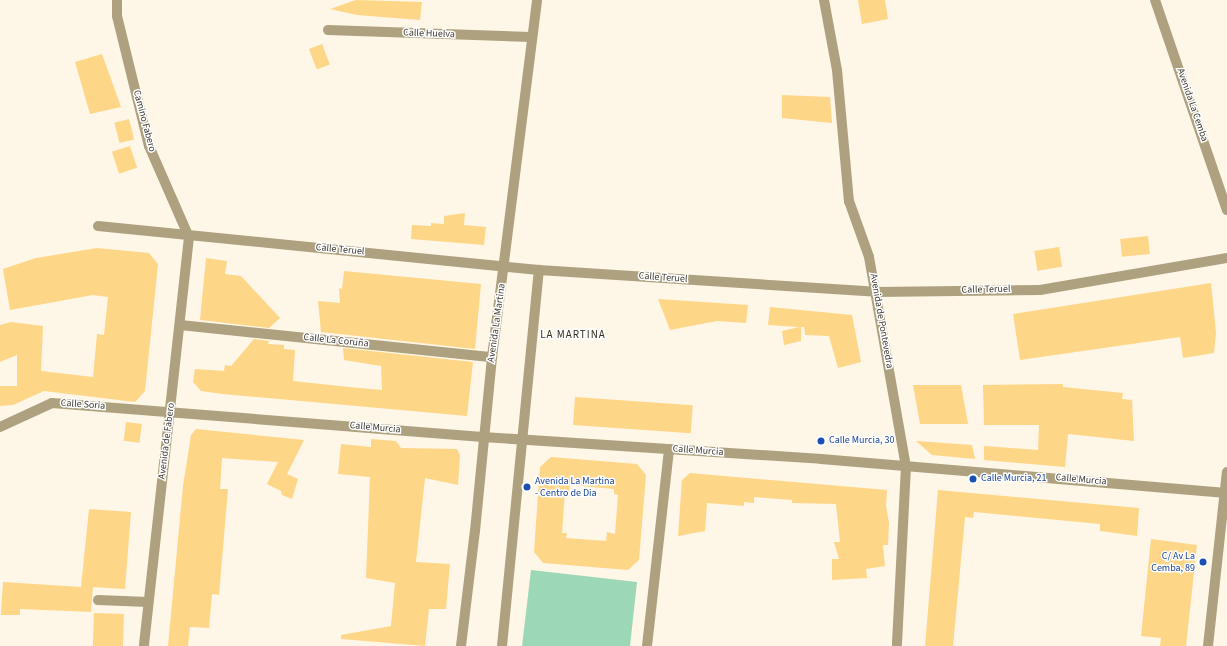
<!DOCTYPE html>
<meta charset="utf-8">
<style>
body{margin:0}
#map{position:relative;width:1227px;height:646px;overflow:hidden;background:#fef6e6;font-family:"Source Sans 3",sans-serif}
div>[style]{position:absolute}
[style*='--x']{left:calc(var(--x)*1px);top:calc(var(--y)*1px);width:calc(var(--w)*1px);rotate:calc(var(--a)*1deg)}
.green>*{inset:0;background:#9cd8b7}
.building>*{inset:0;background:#fed687;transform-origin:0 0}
.minor>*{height:10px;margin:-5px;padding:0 5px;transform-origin:5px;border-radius:5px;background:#aea180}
.dots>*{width:11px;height:11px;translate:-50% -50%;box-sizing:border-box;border:2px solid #fff;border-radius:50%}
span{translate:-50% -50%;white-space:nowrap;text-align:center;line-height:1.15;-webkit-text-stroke:3px #fff;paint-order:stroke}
.street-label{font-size:10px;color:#3d3931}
.transit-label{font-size:10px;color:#164399}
.left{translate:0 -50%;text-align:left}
.right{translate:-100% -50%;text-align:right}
.neighbourhood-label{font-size:11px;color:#362e1f;letter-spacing:1px}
</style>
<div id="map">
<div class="green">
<i style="clip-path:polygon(531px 570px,637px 582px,630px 646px,522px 646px)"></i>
</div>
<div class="building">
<i style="clip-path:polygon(356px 0,422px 2px,420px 20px,357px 15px,330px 9px)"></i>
<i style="clip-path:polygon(858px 0,885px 0,888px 19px,862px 24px)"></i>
<i style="left:322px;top:44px;width:22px;height:14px;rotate:69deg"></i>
<i style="clip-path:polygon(102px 54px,121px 107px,90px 114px,75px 62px)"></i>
<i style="clip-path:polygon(782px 95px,830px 97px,832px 123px,782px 118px)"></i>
<i style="left:129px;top:119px;width:21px;height:15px;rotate:76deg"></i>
<i style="left:130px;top:146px;width:23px;height:19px;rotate:72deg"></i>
<i style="clip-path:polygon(465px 213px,464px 225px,486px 227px,484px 245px,411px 239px,412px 225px,431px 226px,431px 223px,444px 224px,444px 216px)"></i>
<i style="left:1148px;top:236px;width:18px;height:28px;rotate:84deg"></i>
<i style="left:1059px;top:247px;width:20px;height:25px;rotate:81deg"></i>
<i style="clip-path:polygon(97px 248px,149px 253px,158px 264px,145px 391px,135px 402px,44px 391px,13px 405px,0 406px,0 386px,17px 386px,17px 355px,0 362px,0 325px,11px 322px,43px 326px,41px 371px,93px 377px,97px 334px,104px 335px,108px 297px,93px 295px,10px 310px,3px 269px,36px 258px)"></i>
<i style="clip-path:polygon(206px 258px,227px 261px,225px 274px,241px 276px,280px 318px,269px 328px,200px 320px)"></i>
<i style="clip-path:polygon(344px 271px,481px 284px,475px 349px,321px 332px,318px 301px,340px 303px,339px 288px,342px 289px)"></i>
<i style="clip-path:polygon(1211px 283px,1216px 333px,1214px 353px,1183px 358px,1180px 337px,1020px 360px,1013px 314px)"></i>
<i style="clip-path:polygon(658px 299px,748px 305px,746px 323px,717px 321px,670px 330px)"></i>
<i style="clip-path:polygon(770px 307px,852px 315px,861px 362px,838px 368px,829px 336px,805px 335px,804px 327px,801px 327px,801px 341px,784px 345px,782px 331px,799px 327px,768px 325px)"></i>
<i style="clip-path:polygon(254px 339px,269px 341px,268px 344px,284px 345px,284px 349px,295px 350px,293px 381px,349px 387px,382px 390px,381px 366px,344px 360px,343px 348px,473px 362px,467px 416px,222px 394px,201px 391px,193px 382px,195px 369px,224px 371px,225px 365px,231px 366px)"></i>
<i style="clip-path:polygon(1063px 384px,1063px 387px,1123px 393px,1122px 399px,1132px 400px,1134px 441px,1068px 434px,1065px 467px,984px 460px,984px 446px,1038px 450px,1039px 425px,984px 425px,983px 385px)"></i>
<i style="clip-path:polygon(913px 385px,961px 385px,968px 424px,920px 424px)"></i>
<i style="left:575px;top:397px;width:118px;height:28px;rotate:4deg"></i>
<i style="left:126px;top:422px;width:16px;height:19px;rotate:7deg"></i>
<i style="clip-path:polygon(196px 429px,304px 440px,287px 474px,298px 479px,292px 499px,282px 495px,281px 491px,267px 484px,278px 462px,222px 458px,220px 489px,228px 489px,219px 595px,212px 594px,209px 628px,190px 627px,188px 646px,168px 646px,183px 486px,191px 435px)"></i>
<i style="clip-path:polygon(371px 439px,396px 441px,401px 448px,457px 449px,460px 455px,458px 485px,425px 478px,416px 562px,450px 564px,446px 609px,429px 609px,425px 646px,341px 639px,341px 635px,391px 626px,395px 583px,366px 578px,370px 477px,338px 474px,341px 444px,371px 447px)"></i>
<i style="clip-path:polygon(916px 441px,972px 445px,975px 459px,932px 455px)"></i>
<i style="clip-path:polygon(evenodd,551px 457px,637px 464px,646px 475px,639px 560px,628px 570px,543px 563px,534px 552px,540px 467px,551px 457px,570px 485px,614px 489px,614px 494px,618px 495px,615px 534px,607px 532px,606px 541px,566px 538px,567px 533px,562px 533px,565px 491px,569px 491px,570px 485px)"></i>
<i style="clip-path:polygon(690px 473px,887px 490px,886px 506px,889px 523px,888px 545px,883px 545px,885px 566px,866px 569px,867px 578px,832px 580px,832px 559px,839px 559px,834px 542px,840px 542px,836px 504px,792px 503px,792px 500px,754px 497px,754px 503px,744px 502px,744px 506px,707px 503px,705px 531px,678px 536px,682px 480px)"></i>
<i style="clip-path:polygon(938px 490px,1139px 508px,1137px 536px,1100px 531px,1100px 524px,974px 512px,973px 518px,965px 517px,953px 646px,925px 646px)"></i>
<i style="clip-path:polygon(89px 509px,131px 512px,125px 589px,93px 587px,91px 612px,20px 609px,20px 615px,1px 615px,3px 582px,81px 587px)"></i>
<i style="clip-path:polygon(1151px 539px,1197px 545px,1186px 646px,1160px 646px,1161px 638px,1141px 636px)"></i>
<i style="left:94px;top:613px;width:30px;height:33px;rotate:2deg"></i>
</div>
<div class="minor">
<i style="--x:117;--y:0;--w:16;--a:90"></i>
<i style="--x:117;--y:16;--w:134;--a:76.2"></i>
<i style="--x:149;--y:146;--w:99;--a:66.3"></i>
<i style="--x:189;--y:237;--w:411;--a:96.3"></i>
<i style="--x:824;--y:0;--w:71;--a:79.5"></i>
<i style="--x:837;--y:70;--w:132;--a:84.8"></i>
<i style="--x:849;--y:201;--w:59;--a:70.3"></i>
<i style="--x:869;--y:257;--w:212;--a:80"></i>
<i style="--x:906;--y:466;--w:180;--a:92.9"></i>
<i style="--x:1155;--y:0;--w:222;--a:71.1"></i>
<i style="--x:328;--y:30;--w:203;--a:2"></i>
<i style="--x:98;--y:226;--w:443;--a:5.7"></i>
<i style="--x:539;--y:270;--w:338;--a:3.7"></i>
<i style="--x:876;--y:292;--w:164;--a:-0.7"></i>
<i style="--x:1040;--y:290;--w:190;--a:-9.7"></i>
<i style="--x:180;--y:325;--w:314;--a:5.9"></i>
<i style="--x:0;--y:427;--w:57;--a:-24.8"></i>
<i style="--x:52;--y:403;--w:432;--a:4.5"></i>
<i style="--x:483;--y:437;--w:339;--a:3.7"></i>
<i style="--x:821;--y:459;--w:404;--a:4.8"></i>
<i style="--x:98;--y:600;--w:50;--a:2.3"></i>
<i style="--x:461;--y:646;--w:116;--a:-83.1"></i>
<i style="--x:475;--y:531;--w:175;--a:-84.4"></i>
<i style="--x:492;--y:357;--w:360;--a:-82.8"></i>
<i style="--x:502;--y:646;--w:378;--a:-84.4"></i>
<i style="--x:647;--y:646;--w:198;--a:-83.6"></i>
<i style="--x:1208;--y:646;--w:175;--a:-83.8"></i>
</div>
<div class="dots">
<i style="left:821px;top:441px;background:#1a4fb4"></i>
<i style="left:973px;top:479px;background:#1a4fb4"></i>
<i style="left:527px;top:487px;background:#1a4fb4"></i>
<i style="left:1203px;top:562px;background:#1a4fb4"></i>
</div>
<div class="street-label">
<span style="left:429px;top:34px;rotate:2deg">Calle Huelva</span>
<span style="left:1192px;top:105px;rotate:71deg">Avenida La Cemba</span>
<span style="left:144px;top:121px;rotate:75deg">Camino Fabero</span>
<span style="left:340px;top:250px;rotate:5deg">Calle Teruel</span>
<span style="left:663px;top:278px;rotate:4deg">Calle Teruel</span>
<span style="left:986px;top:290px;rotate:-1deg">Calle Teruel</span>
<span style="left:881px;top:321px;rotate:80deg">Avenida de Pontevedra</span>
<span style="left:497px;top:323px;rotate:-82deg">Avenida La Martina</span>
<span style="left:336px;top:341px;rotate:6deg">Calle La Coruña</span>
<span style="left:83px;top:405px;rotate:4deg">Calle Soria</span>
<span style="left:375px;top:428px;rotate:5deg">Calle Murcia</span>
<span style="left:167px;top:441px;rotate:-83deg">Avenida de Fabero</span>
<span style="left:698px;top:451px;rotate:4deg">Calle Murcia</span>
<span style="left:1081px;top:480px;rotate:5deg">Calle Murcia</span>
</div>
<div class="transit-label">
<span class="left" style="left:829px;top:441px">Calle Murcia, 30</span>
<span class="left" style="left:981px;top:479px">Calle Murcia, 21</span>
<span class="left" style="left:535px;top:487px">Avenida La Martina<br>- Centro de Dia</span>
<span class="right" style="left:1195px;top:562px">C/ Av La<br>Cemba, 89</span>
</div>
<div class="neighbourhood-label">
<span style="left:573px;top:335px">LA MARTINA</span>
</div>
</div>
